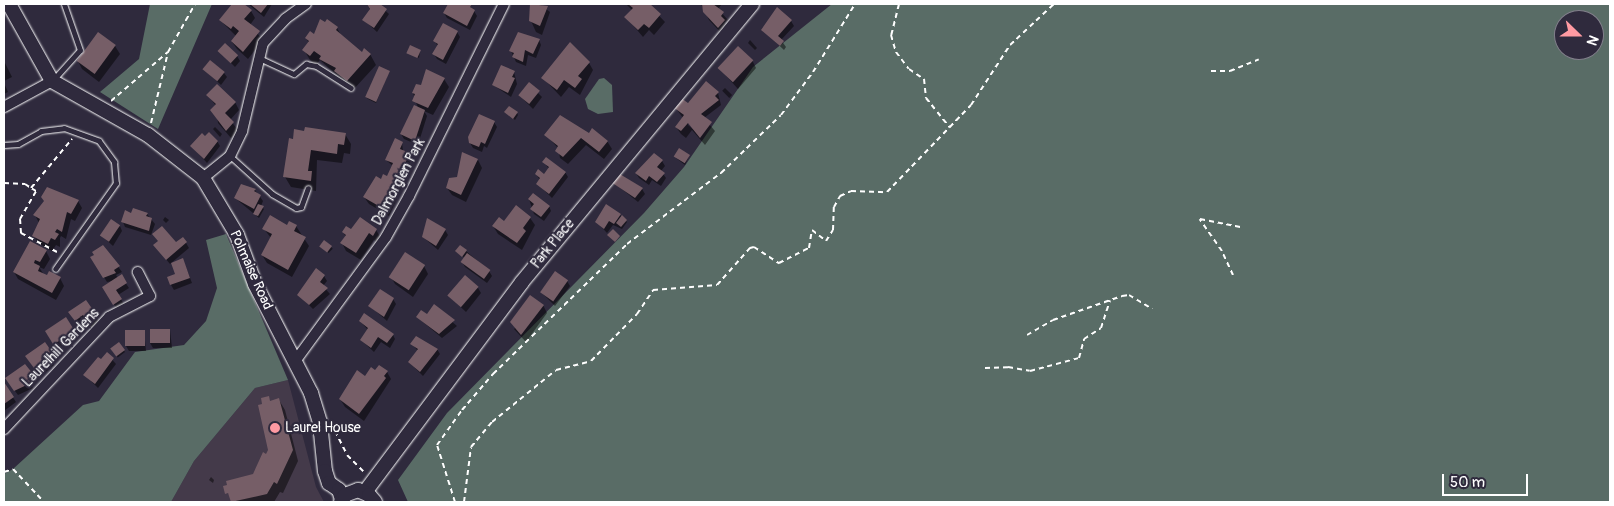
<!DOCTYPE html>
<style>
body{margin:0}
#map{position:relative;width:1614px;height:506px;overflow:hidden;background:#2f2a3d;font-family:Pangolin,sans-serif}
div>[style]{position:absolute}
[style*='--x']{left:calc(var(--x)*1px);top:calc(var(--y)*1px);width:calc(var(--w)*1px);rotate:calc(var(--a)*1deg)}
.built>*{inset:0;background:#443a4a}
.green>*{inset:0;background:#596c66}
.shadow>*{inset:0;background:#0007;transform-origin:0 0}
.building>*{inset:0;background:#765e67;transform-origin:0 0}
.path>*{height:2px;margin-top:-1px;transform-origin:0;background:repeating-linear-gradient(90deg,#fff 0 5px,transparent 0 9px)}
.roads{filter:drop-shadow(0 0 1px #fff) drop-shadow(0 0 1px #fff)}
.lane>*{height:5px;margin:-2.5px;padding:0 2.5px;transform-origin:2.5px;border-radius:2.5px;background:#2f2a3d}
.street>*{height:10px;margin:-5px;padding:0 5px;transform-origin:5px;border-radius:5px;background:#2f2a3d}
.secondary>*{height:14px;margin:-7px;padding:0 7px;transform-origin:7px;border-radius:7px;background:#2f2a3d}
.dots>*{width:14px;height:14px;translate:-50% -50%;box-sizing:border-box;border:2px solid #2f2a3d;border-radius:50%}
span{translate:-50% -50%;white-space:nowrap;text-align:center;line-height:1.15;-webkit-text-stroke:4.5px #2f2a3d;paint-order:stroke}
.street-label{font-size:14px;color:#fff}
.poi-label{font-size:14px;color:#fff}
.left{translate:0 -50%;text-align:left}
.frame{position:absolute;inset:0;border:5px solid #fff;pointer-events:none}
.north{position:absolute;left:1554px;top:10px;width:50px;height:50px;box-sizing:border-box;background:#2f2a3d;border:1px solid #827f8b;border-radius:50%;rotate:112deg;font-size:14px;font-weight:700;line-height:20px;text-align:center;color:#fff}
.north::after{content:'';display:block;margin:auto;width:18px;height:22px;background:#ff9aa2;clip-path:polygon(50% 0,100% 100%,50% 72%,0 100%)}
.scale{position:absolute;left:1442px;top:474px;width:86px;height:22px;box-sizing:border-box;border:2px solid #fff;border-top:0;padding-left:6px;font-size:15px;line-height:18px;white-space:nowrap;color:#fff;-webkit-text-stroke:4px #2f2a3d;paint-order:stroke}
</style>
<div id="map">
<div class="built">
<i style="clip-path:polygon(288px 380px,316px 487px,324px 502px,171px 502px,194px 461px,255px 388px)"></i>
</div>
<div class="green">
<i style="clip-path:polygon(150px 4px,212px 4px,158px 129px,100px 92px,139px 59px)"></i>
<i style="clip-path:polygon(evenodd,832px 4px,1610px 4px,1610px 502px,408px 502px,398px 480px,447px 413px,644px 213px,684px 167px,753px 67px,832px 4px,1564px 20px,1594px 20px,1594px 50px,1564px 50px,1564px 20px)"></i>
<i style="clip-path:polygon(604px 78px,612px 85px,613px 112px,598px 114px,588px 109px,585px 99px,599px 79px)"></i>
<i style="clip-path:polygon(226px 234px,288px 380px,255px 388px,194px 461px,171px 502px,4px 502px,4px 474px,13px 469px,83px 405px,99px 401px,135px 352px,184px 345px,206px 321px,217px 288px,206px 240px)"></i>
</div>
<div class="shadow">
<i style="clip-path:polygon(233px 4px,242px 4px,251px 11px,255px 18px,250px 25px,263px 40px,248px 59px,237px 49px,232px 42px,236px 36px,220px 20px)"></i>
<i style="clip-path:polygon(248px 4px,272px 4px,264px 17px)"></i>
<i style="clip-path:polygon(368px 4px,378px 4px,389px 14px,377px 32px,364px 20px,370px 11px)"></i>
<i style="clip-path:polygon(449px 4px,467px 4px,474px 11px,477px 16px,470px 30px,447px 18px,444px 13px)"></i>
<i style="clip-path:polygon(531px 4px,540px 4px,550px 12px,542px 35px,536px 32px,531px 21px)"></i>
<i style="clip-path:polygon(626px 4px,648px 4px,665px 22px,654px 35px,649px 30px,643px 37px,626px 17px,632px 10px)"></i>
<i style="clip-path:polygon(701px 4px,722px 4px,718px 9px,728px 20px,725px 23px,728px 29px,723px 35px,709px 20px)"></i>
<i style="clip-path:polygon(791px 21px,794px 26px,781px 40px,786px 47px,784px 50px,763px 30px)"></i>
<i style="clip-path:polygon(337px 28px,342px 37px,362px 53px,370px 54px,376px 65px,353px 90px,320px 60px,316px 65px,310px 60px,304px 50px,309px 43px,306px 38px)"></i>
<i style="clip-path:polygon(457px 32px,460px 37px,446px 64px,437px 59px,434px 54px,438px 47px,435px 41px)"></i>
<i style="clip-path:polygon(98px 34px,115px 46px,120px 54px,99px 82px,82px 69px,78px 61px)"></i>
<i style="clip-path:polygon(539px 40px,541px 45px,536px 58px,528px 55px,526px 66px,516px 62px,511px 51px)"></i>
<i style="clip-path:polygon(750px 40px,757px 48px,755px 50px,748px 43px)"></i>
<i style="clip-path:polygon(219px 51px,237px 56px,240px 61px,235px 67px)"></i>
<i style="clip-path:polygon(420px 51px,419px 58px,408px 52px)"></i>
<i style="clip-path:polygon(752px 60px,756px 68px,738px 89px,720px 69px)"></i>
<i style="clip-path:polygon(4px 61px,12px 77px,4px 81px)"></i>
<i style="clip-path:polygon(589px 63px,593px 70px,580px 95px,569px 87px,561px 97px,543px 78px)"></i>
<i style="clip-path:polygon(205px 70px,224px 73px,227px 77px,221px 85px)"></i>
<i style="clip-path:polygon(389px 72px,376px 103px,368px 99px,366px 97px)"></i>
<i style="clip-path:polygon(514px 72px,517px 84px,511px 97px,493px 85px)"></i>
<i style="clip-path:polygon(444px 79px,449px 87px,433px 115px,424px 111px,427px 116px,418px 145px,404px 139px,401px 134px,418px 108px,413px 93px)"></i>
<i style="clip-path:polygon(4px 83px,8px 92px,4px 94px)"></i>
<i style="clip-path:polygon(529px 84px,542px 97px,533px 109px,520px 96px)"></i>
<i style="left:725px;top:88px;width:10px;height:4px;rotate:45deg"></i>
<i style="clip-path:polygon(evenodd,718px 93px,721px 105px,704px 118px,715px 131px,705px 145px,692px 130px,686px 138px,681px 134px,676px 127px,683px 118px,675px 107px,718px 93px,688px 122px,699px 134px,688px 125px,688px 122px)"></i>
<i style="clip-path:polygon(208px 95px,235px 102px,239px 110px,230px 120px,238px 130px,231px 138px,218px 123px,216px 106px)"></i>
<i style="clip-path:polygon(506px 112px,517px 113px,518px 115px,515px 120px)"></i>
<i style="clip-path:polygon(494px 122px,497px 127px,487px 148px,484px 146px,482px 152px,473px 148px,470px 143px)"></i>
<i style="clip-path:polygon(215px 127px,222px 134px,220px 137px,213px 129px)"></i>
<i style="clip-path:polygon(345px 134px,351px 144px,350px 154px,344px 153px,342px 163px,317px 160px,316px 191px,291px 187px,285px 177px,290px 139px)"></i>
<i style="clip-path:polygon(546px 135px,589px 135px,607px 141px,612px 149px,604px 159px,586px 145px,568px 164px,560px 158px,558px 148px)"></i>
<i style="clip-path:polygon(217px 141px,220px 146px,207px 163px,192px 146px)"></i>
<i style="clip-path:polygon(402px 143px,403px 151px,412px 159px,398px 184px,401px 189px,389px 216px,369px 204px,364px 197px,388px 178px,393px 166px,386px 160px)"></i>
<i style="clip-path:polygon(689px 156px,685px 165px,676px 158px)"></i>
<i style="clip-path:polygon(478px 160px,482px 168px,466px 202px,452px 195px,447px 188px)"></i>
<i style="clip-path:polygon(662px 161px,665px 166px,661px 171px,666px 178px,661px 186px,652px 180px,649px 185px,639px 178px,636px 173px)"></i>
<i style="clip-path:polygon(544px 162px,565px 172px,568px 177px,552px 198px,538px 184px,540px 180px,536px 174px,544px 175px,549px 169px)"></i>
<i style="clip-path:polygon(613px 182px,642px 189px,645px 194px,638px 202px)"></i>
<i style="clip-path:polygon(255px 190px,263px 201px,261px 206px,264px 209px,259px 218px,235px 198px)"></i>
<i style="clip-path:polygon(529px 199px,549px 206px,551px 211px,544px 221px,534px 214px)"></i>
<i style="clip-path:polygon(78px 201px,82px 208px,75px 221px,71px 219px,66px 239px,61px 236px,60px 238px,60px 247px,56px 245px,52px 251px,38px 243px,34px 236px,39px 223px,35px 215px)"></i>
<i style="clip-path:polygon(132px 214px,147px 214px,155px 224px,151px 235px,125px 227px,123px 222px)"></i>
<i style="clip-path:polygon(620px 215px,627px 222px,622px 229px,613px 225px,607px 233px,597px 222px)"></i>
<i style="clip-path:polygon(165px 217px,169px 220px,166px 223px,163px 220px)"></i>
<i style="clip-path:polygon(530px 218px,535px 225px,522px 250px,498px 234px,493px 226px)"></i>
<i style="clip-path:polygon(120px 226px,122px 231px,113px 246px,102px 236px)"></i>
<i style="clip-path:polygon(296px 226px,309px 246px,292px 277px,267px 263px,262px 255px,271px 238px,264px 229px)"></i>
<i style="clip-path:polygon(376px 230px,381px 238px,378px 243px,374px 240px,361px 260px,346px 251px,342px 243px,346px 237px,343px 232px)"></i>
<i style="clip-path:polygon(445px 230px,448px 235px,438px 250px,423px 237px)"></i>
<i style="left:325px;top:241px;width:11px;height:6px;rotate:45deg"></i>
<i style="clip-path:polygon(159px 242px,186px 243px,189px 248px,170px 264px,154px 245px)"></i>
<i style="clip-path:polygon(103px 246px,122px 272px,116px 275px,118px 278px,121px 276px,129px 288px,118px 295px,124px 304px,117px 309px,103px 287px,112px 281px,107px 282px,92px 258px)"></i>
<i style="clip-path:polygon(46px 251px,50px 259px,44px 269px,39px 267px,44px 275px,60px 278px,64px 286px,56px 300px,18px 279px,14px 272px)"></i>
<i style="clip-path:polygon(466px 251px,489px 271px,492px 276px,487px 283px,465px 267px,462px 262px,465px 258px,458px 253px)"></i>
<i style="clip-path:polygon(183px 260px,192px 283px,174px 290px,171px 285px)"></i>
<i style="clip-path:polygon(424px 266px,428px 274px,413px 297px,395px 284px,391px 277px)"></i>
<i style="clip-path:polygon(324px 276px,327px 281px,323px 286px,330px 294px,313px 309px,299px 295px)"></i>
<i style="clip-path:polygon(567px 281px,570px 286px,555px 306px,541px 292px)"></i>
<i style="clip-path:polygon(478px 288px,481px 293px,466px 312px,449px 296px)"></i>
<i style="clip-path:polygon(393px 299px,396px 304px,387px 321px,370px 306px)"></i>
<i style="clip-path:polygon(86px 301px,100px 323px,92px 328px,87px 319px,78px 325px,70px 312px)"></i>
<i style="clip-path:polygon(543px 305px,547px 313px,526px 342px,514px 329px)"></i>
<i style="clip-path:polygon(434px 306px,457px 326px,442px 338px,417px 317px,427px 316px)"></i>
<i style="clip-path:polygon(66px 319px,78px 338px,57px 348px,47px 331px)"></i>
<i style="clip-path:polygon(360px 321px,393px 335px,395px 339px,390px 348px,381px 342px,374px 352px,361px 340px,368px 330px)"></i>
<i style="clip-path:polygon(170px 330px,172px 348px,153px 348px,150px 343px)"></i>
<i style="clip-path:polygon(144px 331px,146px 351px,129px 351px,126px 346px)"></i>
<i style="clip-path:polygon(45px 343px,54px 357px,51px 360px,54px 365px,41px 376px,30px 361px)"></i>
<i style="left:119px;top:344px;width:10px;height:9px;rotate:53deg"></i>
<i style="clip-path:polygon(412px 344px,437px 349px,440px 354px,423px 376px,409px 362px,418px 351px)"></i>
<i style="clip-path:polygon(107px 354px,116px 364px,98px 388px,85px 375px)"></i>
<i style="clip-path:polygon(375px 372px,387px 372px,391px 379px,364px 421px,345px 407px,340px 399px)"></i>
<i style="clip-path:polygon(31px 375px,34px 380px,30px 383px,33px 388px,18px 395px,9px 383px)"></i>
<i style="clip-path:polygon(4px 384px,16px 402px,4px 411px)"></i>
<i style="clip-path:polygon(279px 400px,285px 410px,298px 461px,283px 493px,280px 492px,274px 502px,233px 502px,225px 487px,254px 475px,266px 456px,269px 450px,264px 405px)"></i>
<i style="clip-path:polygon(211px 477px,214px 480px,213px 483px,209px 480px)"></i>
</div>
<div class="building">
<i style="clip-path:polygon(232px 4px,244px 4px,252px 10px,244px 19px,260px 31px,243px 52px,231px 41px,239px 31px,233px 26px,231px 29px,219px 20px)"></i>
<i style="clip-path:polygon(250px 4px,268px 4px,261px 13px)"></i>
<i style="clip-path:polygon(367px 4px,380px 4px,387px 9px,374px 28px,362px 20px,370px 9px)"></i>
<i style="clip-path:polygon(448px 4px,472px 4px,470px 7px,475px 10px,467px 26px,443px 13px)"></i>
<i style="clip-path:polygon(530px 4px,548px 6px,540px 26px,529px 21px)"></i>
<i style="clip-path:polygon(628px 4px,650px 4px,661px 14px,649px 28px,644px 24px,638px 30px,624px 17px,633px 8px)"></i>
<i style="clip-path:polygon(702px 4px,713px 4px,724px 12px,721px 16px,725px 20px,718px 28px,703px 12px)"></i>
<i style="clip-path:polygon(777px 7px,792px 20px,778px 36px,784px 41px,780px 46px,761px 30px)"></i>
<i style="clip-path:polygon(320px 19px,325px 22px,327px 19px,338px 27px,336px 30px,362px 52px,364px 48px,371px 54px,347px 81px,334px 71px,336px 68px,319px 59px,321px 56px,314px 51px,310px 56px,302px 50px,309px 41px,305px 38px,310px 31px,314px 34px)"></i>
<i style="clip-path:polygon(443px 23px,458px 31px,443px 60px,432px 54px,438px 44px,433px 41px)"></i>
<i style="left:98px;top:32px;width:22px;height:36px;rotate:36deg"></i>
<i style="clip-path:polygon(518px 32px,540px 39px,533px 54px,525px 50px,523px 62px,512px 57px,514px 53px,509px 51px)"></i>
<i style="clip-path:polygon(570px 42px,590px 62px,578px 76px,582px 79px,575px 88px,564px 80px,557px 90px,541px 78px)"></i>
<i style="left:225px;top:43px;width:18px;height:11px;rotate:43deg"></i>
<i style="left:410px;top:45px;width:12px;height:9px;rotate:24deg"></i>
<i style="left:738px;top:46px;width:21px;height:30px;rotate:43deg"></i>
<i style="left:210px;top:60px;width:19px;height:12px;rotate:39deg"></i>
<i style="clip-path:polygon(501px 65px,515px 71px,512px 77px,515px 78px,508px 93px,492px 85px)"></i>
<i style="left:379px;top:66px;width:12px;height:34px;rotate:24deg"></i>
<i style="clip-path:polygon(426px 69px,445px 78px,428px 108px,412px 101px,415px 94px,412px 93px,416px 84px,421px 85px)"></i>
<i style="clip-path:polygon(706px 81px,719px 92px,715px 96px,719px 100px,701px 114px,712px 122px,700px 138px,688px 123px,681px 131px,675px 127px,684px 115px,673px 107px,681px 98px,688px 103px)"></i>
<i style="left:529px;top:82px;width:14px;height:17px;rotate:39deg"></i>
<i style="clip-path:polygon(217px 84px,236px 102px,225px 113px,234px 122px,226px 131px,210px 110px,216px 104px,206px 95px)"></i>
<i style="clip-path:polygon(414px 105px,425px 110px,415px 141px,400px 134px)"></i>
<i style="clip-path:polygon(509px 106px,518px 112px,513px 119px,504px 112px)"></i>
<i style="clip-path:polygon(479px 114px,495px 121px,485px 144px,481px 142px,479px 147px,469px 143px,468px 137px)"></i>
<i style="clip-path:polygon(560px 115px,589px 133px,592px 128px,608px 141px,599px 152px,581px 138px,563px 157px,555px 151px,558px 146px,544px 135px)"></i>
<i style="clip-path:polygon(305px 127px,346px 133px,344px 145px,338px 144px,337px 154px,311px 150px,308px 171px,312px 171px,311px 181px,283px 177px,289px 138px,293px 139px,294px 129px,304px 131px)"></i>
<i style="clip-path:polygon(209px 132px,218px 141px,204px 159px,190px 146px,202px 133px,205px 136px)"></i>
<i style="clip-path:polygon(395px 138px,403px 142px,400px 149px,410px 153px,384px 209px,363px 197px,376px 176px,381px 179px,383px 174px,387px 176px,393px 163px,385px 160px)"></i>
<i style="left:679px;top:148px;width:13px;height:10px;rotate:32deg"></i>
<i style="clip-path:polygon(462px 152px,478px 159px,461px 195px,446px 188px,449px 178px,457px 177px)"></i>
<i style="clip-path:polygon(654px 153px,663px 160px,657px 167px,665px 173px,657px 182px,649px 176px,646px 181px,635px 173px)"></i>
<i style="clip-path:polygon(546px 157px,566px 172px,549px 194px,536px 184px,540px 178px,535px 174px,538px 169px,544px 174px,549px 167px,542px 162px)"></i>
<i style="clip-path:polygon(618px 173px,643px 188px,635px 198px,611px 182px)"></i>
<i style="clip-path:polygon(241px 184px,256px 189px,254px 191px,261px 195px,254px 209px,234px 198px)"></i>
<i style="clip-path:polygon(47px 187px,79px 200px,71px 214px,67px 212px,62px 232px,57px 229px,55px 232px,59px 234px,55px 240px,51px 238px,48px 244px,32px 236px,40px 219px,33px 215px,44px 201px,41px 197px)"></i>
<i style="clip-path:polygon(533px 193px,550px 206px,541px 217px,530px 209px,534px 204px,528px 199px)"></i>
<i style="clip-path:polygon(258px 204px,264px 206px,258px 216px,253px 214px)"></i>
<i style="clip-path:polygon(606px 204px,621px 214px,614px 224px,609px 221px,604px 229px,595px 222px)"></i>
<i style="clip-path:polygon(516px 205px,531px 217px,523px 228px,526px 231px,517px 243px,492px 226px,499px 217px,504px 221px)"></i>
<i style="clip-path:polygon(133px 208px,148px 213px,146px 216px,152px 218px,149px 231px,121px 222px,125px 210px,131px 213px)"></i>
<i style="clip-path:polygon(270px 215px,287px 225px,289px 221px,297px 225px,294px 231px,306px 237px,288px 270px,261px 255px,272px 234px,262px 229px)"></i>
<i style="clip-path:polygon(622px 215px,627px 220px,621px 227px,616px 223px)"></i>
<i style="clip-path:polygon(360px 217px,377px 229px,373px 236px,369px 233px,356px 253px,340px 243px,346px 235px,342px 232px,346px 226px,351px 229px)"></i>
<i style="clip-path:polygon(427px 218px,446px 229px,436px 246px,422px 237px)"></i>
<i style="left:111px;top:219px;width:11px;height:20px;rotate:34deg"></i>
<i style="clip-path:polygon(162px 226px,176px 242px,183px 237px,187px 242px,166px 260px,153px 245px,158px 241px,152px 234px)"></i>
<i style="clip-path:polygon(613px 229px,620px 236px,615px 242px,607px 235px)"></i>
<i style="left:324px;top:240px;width:10px;height:8px;rotate:37deg"></i>
<i style="clip-path:polygon(30px 241px,47px 250px,40px 262px,35px 260px,34px 263px,40px 266px,38px 271px,47px 275px,49px 271px,61px 277px,52px 293px,13px 272px)"></i>
<i style="clip-path:polygon(103px 245px,120px 266px,114px 270px,116px 273px,103px 278px,90px 257px,94px 255px,92px 252px)"></i>
<i style="clip-path:polygon(460px 245px,467px 250px,462px 257px,455px 251px)"></i>
<i style="left:405px;top:252px;width:24px;height:30px;rotate:33deg"></i>
<i style="left:467px;top:253px;width:29px;height:11px;rotate:36deg"></i>
<i style="clip-path:polygon(183px 258px,190px 278px,170px 285px,167px 277px,175px 274px,171px 263px)"></i>
<i style="clip-path:polygon(316px 268px,325px 275px,320px 282px,328px 288px,309px 305px,297px 295px)"></i>
<i style="left:555px;top:271px;width:16px;height:26px;rotate:35deg"></i>
<i style="clip-path:polygon(122px 274px,127px 283px,116px 290px,122px 299px,113px 305px,102px 287px)"></i>
<i style="left:465px;top:275px;width:18px;height:27px;rotate:41deg"></i>
<i style="clip-path:polygon(380px 289px,394px 298px,384px 317px,368px 306px)"></i>
<i style="clip-path:polygon(530px 295px,544px 305px,521px 335px,510px 322px)"></i>
<i style="clip-path:polygon(86px 300px,98px 317px,89px 324px,83px 315px,75px 321px,68px 312px)"></i>
<i style="clip-path:polygon(434px 304px,455px 320px,439px 334px,416px 317px,421px 310px,427px 314px)"></i>
<i style="clip-path:polygon(364px 313px,394px 334px,387px 343px,378px 337px,371px 348px,360px 340px,368px 328px,359px 321px)"></i>
<i style="clip-path:polygon(66px 317px,76px 333px,53px 344px,45px 331px)"></i>
<i style="left:150px;top:329px;width:20px;height:14px"></i>
<i style="left:125px;top:330px;width:20px;height:16px"></i>
<i style="clip-path:polygon(416px 336px,438px 349px,420px 372px,408px 362px,418px 349px,410px 344px)"></i>
<i style="clip-path:polygon(45px 342px,52px 352px,48px 355px,52px 359px,37px 372px,25px 356px)"></i>
<i style="left:119px;top:342px;width:10px;height:11px;rotate:53deg"></i>
<i style="clip-path:polygon(107px 352px,114px 358px,95px 384px,83px 375px,98px 357px,101px 359px)"></i>
<i style="clip-path:polygon(25px 364px,33px 374px,28px 377px,31px 383px,14px 391px,5px 378px)"></i>
<i style="clip-path:polygon(379px 365px,388px 371px,384px 376px,386px 378px,359px 414px,339px 399px,357px 370px,365px 376px,371px 367px,375px 370px)"></i>
<i style="clip-path:polygon(4px 382px,14px 397px,4px 404px)"></i>
<i style="clip-path:polygon(269px 396px,270px 401px,279px 398px,293px 450px,277px 484px,274px 482px,267px 494px,231px 502px,228px 493px,225px 494px,223px 486px,227px 485px,226px 481px,253px 474px,263px 452px,266px 454px,268px 450px,258px 405px,262px 404px,261px 398px)"></i>
</div>
<div class="path">
<i style="--x:899;--y:4;--w:32;--a:104"></i>
<i style="--x:891;--y:35;--w:18;--a:74"></i>
<i style="--x:896;--y:52;--w:21;--a:53"></i>
<i style="--x:909;--y:69;--w:18;--a:34"></i>
<i style="--x:924;--y:79;--w:19;--a:84"></i>
<i style="--x:926;--y:98;--w:38;--a:51"></i>
<i style="--x:1211;--y:71;--w:19;--a:0"></i>
<i style="--x:1230;--y:71;--w:31;--a:-22"></i>
<i style="--x:111;--y:101;--w:75;--a:-40.7"></i>
<i style="--x:168;--y:52;--w:55;--a:-60.6"></i>
<i style="--x:151;--y:123;--w:73;--a:-76.5"></i>
<i style="--x:4;--y:183;--w:21;--a:3"></i>
<i style="--x:25;--y:184;--w:7;--a:34"></i>
<i style="--x:57;--y:252;--w:41;--a:-152.2"></i>
<i style="--x:21;--y:233;--w:14;--a:-94"></i>
<i style="--x:20;--y:219;--w:32;--a:-60"></i>
<i style="--x:36;--y:191;--w:6;--a:-149"></i>
<i style="--x:31;--y:188;--w:64;--a:-50.1"></i>
<i style="--x:1233;--y:275;--w:26;--a:-115"></i>
<i style="--x:1222;--y:251;--w:39;--a:-125"></i>
<i style="--x:1200;--y:219;--w:41;--a:11.3"></i>
<i style="--x:1027;--y:335;--w:30;--a:-30"></i>
<i style="--x:1053;--y:320;--w:73;--a:-19.2"></i>
<i style="--x:1122;--y:296;--w:7;--a:-8"></i>
<i style="--x:1129;--y:295;--w:27;--a:31"></i>
<i style="--x:985;--y:368;--w:23;--a:-2"></i>
<i style="--x:1008;--y:367;--w:22;--a:10"></i>
<i style="--x:1030;--y:371;--w:51;--a:-14.9"></i>
<i style="--x:1079;--y:358;--w:20;--a:-75"></i>
<i style="--x:1084;--y:339;--w:20;--a:-33"></i>
<i style="--x:1101;--y:328;--w:29;--a:-72"></i>
<i style="--x:335;--y:431;--w:27;--a:63"></i>
<i style="--x:347;--y:455;--w:23;--a:45"></i>
<i style="--x:4;--y:472;--w:9;--a:-18"></i>
<i style="--x:13;--y:469;--w:45;--a:46.8"></i>
<i style="--x:455;--y:502;--w:60;--a:-107.5"></i>
<i style="--x:437;--y:445;--w:43;--a:-54.5"></i>
<i style="--x:462;--y:410;--w:48;--a:-49.3"></i>
<i style="--x:493;--y:374;--w:187;--a:-44.1"></i>
<i style="--x:627;--y:244;--w:118;--a:-37.1"></i>
<i style="--x:721;--y:173;--w:83;--a:-44"></i>
<i style="--x:781;--y:115;--w:54;--a:-53.3"></i>
<i style="--x:813;--y:72;--w:80;--a:-58.3"></i>
<i style="--x:464;--y:502;--w:55;--a:-82.7"></i>
<i style="--x:471;--y:447;--w:33;--a:-50"></i>
<i style="--x:492;--y:422;--w:82;--a:-39.1"></i>
<i style="--x:556;--y:370;--w:36;--a:-14"></i>
<i style="--x:591;--y:361;--w:66;--a:-45.6"></i>
<i style="--x:637;--y:314;--w:29;--a:-56"></i>
<i style="--x:653;--y:290;--w:64;--a:-4.5"></i>
<i style="--x:717;--y:285;--w:50;--a:-48.3"></i>
<i style="--x:750;--y:248;--w:4;--a:-14"></i>
<i style="--x:754;--y:247;--w:30;--a:33"></i>
<i style="--x:779;--y:263;--w:34;--a:-27"></i>
<i style="--x:809;--y:248;--w:18;--a:-81"></i>
<i style="--x:812;--y:230;--w:18;--a:38"></i>
<i style="--x:826;--y:241;--w:13;--a:-58"></i>
<i style="--x:833;--y:230;--w:23;--a:-88"></i>
<i style="--x:834;--y:207;--w:13;--a:-61"></i>
<i style="--x:840;--y:196;--w:12;--a:-24"></i>
<i style="--x:851;--y:191;--w:36;--a:2"></i>
<i style="--x:887;--y:192;--w:121;--a:-46"></i>
<i style="--x:971;--y:105;--w:72;--a:-57"></i>
<i style="--x:1010;--y:45;--w:60;--a:-43"></i>
</div>
<div class="roads">
<div class="lane">
<i style="--x:259;--y:58;--w:38;--a:25"></i>
<i style="--x:294;--y:74;--w:16;--a:-40"></i>
<i style="--x:306;--y:64;--w:10;--a:11"></i>
<i style="--x:316;--y:66;--w:41;--a:32.2"></i>
<i style="--x:53;--y:80;--w:40;--a:-48"></i>
<i style="--x:80;--y:50;--w:49;--a:-109.2"></i>
<i style="--x:4;--y:145;--w:14;--a:-4"></i>
<i style="--x:18;--y:144;--w:26;--a:-29"></i>
<i style="--x:41;--y:131;--w:23;--a:-7"></i>
<i style="--x:64;--y:128;--w:37;--a:20"></i>
<i style="--x:99;--y:141;--w:26;--a:54"></i>
<i style="--x:114;--y:162;--w:21;--a:85"></i>
<i style="--x:116;--y:183;--w:105;--a:125.3"></i>
<i style="--x:230;--y:156;--w:57;--a:42.1"></i>
<i style="--x:272;--y:194;--w:28;--a:30"></i>
<i style="--x:296;--y:208;--w:5;--a:-11"></i>
<i style="--x:301;--y:207;--w:20;--a:-70"></i>
</div>
<div class="street">
<i style="--x:4;--y:107;--w:55;--a:-28.4"></i>
<i style="--x:203;--y:178;--w:35;--a:-39"></i>
<i style="--x:230;--y:156;--w:28;--a:-64"></i>
<i style="--x:242;--y:131;--w:90;--a:-76.6"></i>
<i style="--x:263;--y:43;--w:33;--a:-47"></i>
<i style="--x:285;--y:19;--w:26;--a:-36"></i>
<i style="--x:296;--y:360;--w:152;--a:-53.8"></i>
<i style="--x:386;--y:237;--w:47;--a:-60.7"></i>
<i style="--x:409;--y:196;--w:214;--a:-63.7"></i>
<i style="--x:4;--y:429;--w:154;--a:-46.8"></i>
<i style="--x:109;--y:317;--w:46;--a:-27.1"></i>
<i style="--x:150;--y:296;--w:27;--a:-117"></i>
</div>
<div class="secondary">
<i style="--x:9;--y:4;--w:88;--a:60.8"></i>
<i style="--x:52;--y:81;--w:110;--a:29.4"></i>
<i style="--x:148;--y:135;--w:70;--a:38"></i>
<i style="--x:203;--y:178;--w:66;--a:59.2"></i>
<i style="--x:237;--y:235;--w:52;--a:69.8"></i>
<i style="--x:255;--y:284;--w:123;--a:62.8"></i>
<i style="--x:311;--y:393;--w:31;--a:73"></i>
<i style="--x:320;--y:423;--w:48;--a:84.1"></i>
<i style="--x:325;--y:471;--w:13;--a:72"></i>
<i style="--x:329;--y:483;--w:12;--a:35"></i>
<i style="--x:339;--y:490;--w:9;--a:72"></i>
<i style="--x:365;--y:492;--w:262;--a:-53.2"></i>
<i style="--x:522;--y:282;--w:361;--a:-50.4"></i>
<i style="--x:341;--y:502;--w:8;--a:-60"></i>
<i style="--x:345;--y:495;--w:14;--a:-21"></i>
<i style="--x:358;--y:490;--w:12;--a:24"></i>
<i style="--x:369;--y:495;--w:9;--a:49"></i>
</div>
</div>
<div class="dots">
<i style="left:275px;top:428px;background:#ff9aa2"></i>
</div>
<div class="street-label">
<span style="left:399px;top:182px;rotate:-62deg">Dalmorglen Park</span>
<span style="left:553px;top:244px;rotate:-51deg">Park Place</span>
<span style="left:251px;top:270px;rotate:66deg">Polmaise Road</span>
<span style="left:61px;top:348px;rotate:-46deg">Laurelhill Gardens</span>
</div>
<div class="poi-label">
<span class="left" style="left:285px;top:428px">Laurel House</span>
</div>
<div class="frame"></div>
<div class="north">N</div>
<div class="scale">50 m</div>
</div>
